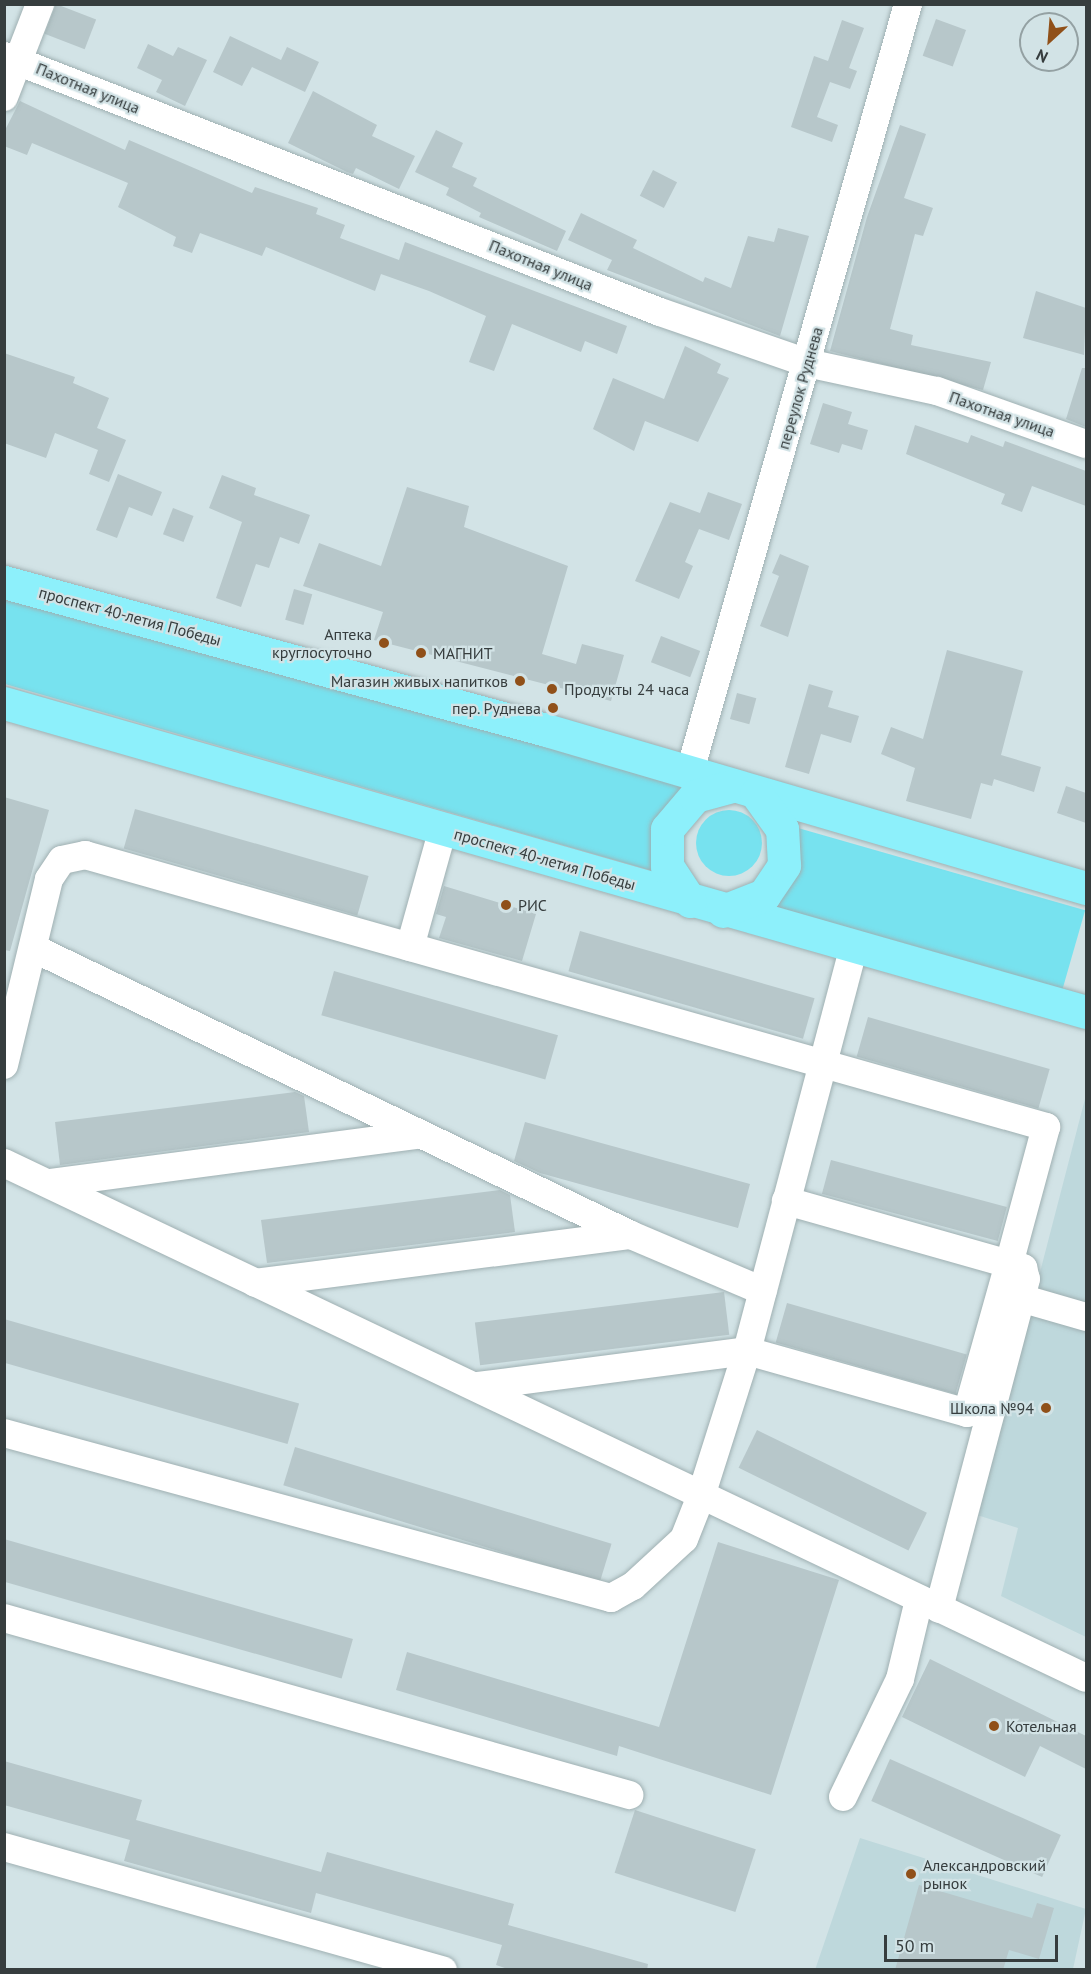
<!DOCTYPE html>
<meta charset="utf-8">
<style>
body{margin:0}
#map{position:relative;width:1091px;height:1974px;overflow:hidden;background:#d2e3e6;font-family:"PT Sans",sans-serif}
div>[style]{position:absolute}
[style*='--x']{left:calc(var(--x)*1px);top:calc(var(--y)*1px);width:calc(var(--w)*1px);rotate:calc(var(--a)*1deg)}
.built>*{inset:0;background:#bed8dc}
.green>*{inset:0;background:#77e2ef;transform-origin:0 0}
.round{border-radius:50%}
.building>*{inset:0;background:#b7c7ca;transform-origin:0 0}
.roads{filter:drop-shadow(0 0 2px #9fb0b2) drop-shadow(0 0 2px #9fb0b2)}
.minor>*{height:28px;margin:-14px;padding:0 14px;transform-origin:14px;border-radius:14px;background:#fff}
.major>*{height:33px;margin:-16.5px;padding:0 16.5px;transform-origin:16.5px;border-radius:16.5px;background:#8df0fb}
.dots>*{width:16px;height:16px;translate:-50% -50%;box-sizing:border-box;border:3px solid #d2e3e6;border-radius:50%}
span{translate:-50% -50%;white-space:nowrap;text-align:center;line-height:1.15;-webkit-text-stroke:4.5px #d2e3e6;paint-order:stroke}
.street-label{font-size:16px;color:#363d3e}
.poi-label{font-size:16px;color:#363d3e}
.right{translate:-100% -50%;text-align:right}
.left{translate:0 -50%;text-align:left}
.frame{position:absolute;inset:0;border:6px solid #363d3e;pointer-events:none}
.north{position:absolute;left:1019px;top:12px;width:60px;height:60px;box-sizing:border-box;background:#d2e3e6;border:2px solid #94a1a3;border-radius:50%;rotate:206deg;font-size:16px;font-weight:700;line-height:24px;text-align:center;color:#363d3e}
.north::after{content:'';display:block;margin:auto;width:21px;height:27px;background:#905019;clip-path:polygon(50% 0,100% 100%,50% 72%,0 100%)}
.scale{position:absolute;left:884px;top:1935px;width:174px;height:27px;box-sizing:border-box;border:3px solid #363d3e;border-top:0;padding-left:8px;font-size:18px;line-height:21px;white-space:nowrap;color:#363d3e;-webkit-text-stroke:4px #d2e3e6;paint-order:stroke}
</style>
<div id="map">
<div class="built">
<i style="clip-path:polygon(1086px 1095px,1086px 1637px,1001px 1596px,1018px 1528px,977px 1515px)"></i>
<i style="clip-path:polygon(860px 1838px,1086px 1909px,1073px 1969px,815px 1970px)"></i>
</div>
<div class="green">
<i style="clip-path:polygon(4px 595px,688px 786px,656px 820px,660px 873px,5px 684px)"></i>
<i class="round" style="left:696px;top:810px;width:66px;height:66px"></i>
<i style="left:791px;top:826px;width:306px;height:84px;rotate:16deg"></i>
</div>
<div class="building">
<i style="left:56px;top:4px;width:43px;height:32px;rotate:21deg"></i>
<i style="left:936px;top:19px;width:32px;height:39px;rotate:20deg"></i>
<i style="clip-path:polygon(842px 20px,864px 28px,849px 68px,857px 71px,850px 89px,830px 82px,817px 117px,838px 125px,832px 142px,791px 127px,814px 56px,828px 61px)"></i>
<i style="clip-path:polygon(230px 36px,281px 60px,287px 47px,319px 62px,305px 92px,252px 67px,242px 86px,213px 72px)"></i>
<i style="clip-path:polygon(148px 44px,173px 56px,178px 47px,207px 60px,185px 106px,156px 92px,162px 80px,137px 68px)"></i>
<i style="clip-path:polygon(313px 91px,377px 125px,372px 136px,415px 156px,399px 189px,356px 168px,353px 174px,347px 172px,288px 143px)"></i>
<i style="clip-path:polygon(20px 101px,125px 150px,129px 140px,252px 193px,255px 187px,318px 208px,316px 214px,345px 225px,340px 238px,399px 260px,405px 242px,627px 326px,617px 354px,585px 341px,581px 352px,512px 324px,494px 371px,469px 362px,486px 316px,429px 291px,381px 274px,375px 291px,266px 247px,262px 256px,200px 233px,192px 253px,173px 246px,176px 237px,118px 207px,128px 183px,32px 143px,27px 155px,4px 146px,4px 132px)"></i>
<i style="clip-path:polygon(900px 125px,926px 134px,904px 198px,933px 208px,923px 236px,915px 234px,890px 329px,913px 335px,911px 345px,991px 362px,983px 390px,830px 351px,867px 217px)"></i>
<i style="clip-path:polygon(436px 130px,463px 143px,452px 167px,477px 178px,473px 186px,566px 231px,557px 251px,479px 217px,481px 213px,446px 195px,449px 188px,415px 172px)"></i>
<i style="left:653px;top:170px;width:27px;height:29px;rotate:27deg"></i>
<i style="clip-path:polygon(581px 213px,637px 240px,633px 248px,703px 282px,705px 277px,731px 288px,748px 236px,774px 242px,778px 228px,809px 236px,780px 336px,607px 270px,612px 260px,568px 240px)"></i>
<i style="clip-path:polygon(1036px 291px,1086px 308px,1084px 355px,1023px 338px)"></i>
<i style="clip-path:polygon(685px 346px,721px 364px,717px 373px,729px 378px,698px 442px,645px 421px,634px 451px,593px 429px,613px 378px,664px 399px)"></i>
<i style="clip-path:polygon(4px 353px,75px 377px,73px 383px,109px 398px,97px 428px,126px 440px,109px 482px,89px 474px,98px 450px,55px 433px,46px 458px,4px 443px)"></i>
<i style="clip-path:polygon(1082px 368px,1086px 368px,1086px 427px,1066px 419px)"></i>
<i style="clip-path:polygon(823px 403px,852px 412px,848px 424px,868px 430px,862px 450px,842px 444px,839px 453px,810px 444px)"></i>
<i style="clip-path:polygon(915px 425px,968px 443px,971px 435px,1003px 447px,1005px 441px,1086px 471px,1086px 506px,1032px 486px,1022px 512px,1001px 504px,1005px 494px,906px 454px)"></i>
<i style="clip-path:polygon(118px 474px,162px 492px,152px 516px,129px 507px,117px 538px,96px 530px)"></i>
<i style="clip-path:polygon(222px 475px,256px 488px,254px 495px,310px 515px,299px 544px,280px 537px,269px 568px,256px 564px,241px 607px,216px 598px,242px 522px,209px 508px)"></i>
<i style="clip-path:polygon(407px 487px,469px 506px,464px 527px,568px 566px,542px 654px,576px 664px,582px 644px,624px 655px,611px 701px,374px 640px,383px 612px,303px 586px,319px 543px,381px 566px)"></i>
<i style="clip-path:polygon(708px 492px,742px 504px,729px 540px,699px 529px,685px 562px,693px 566px,679px 599px,635px 581px,670px 502px,700px 513px)"></i>
<i style="left:173px;top:508px;width:22px;height:28px;rotate:21deg"></i>
<i style="clip-path:polygon(780px 554px,809px 566px,788px 637px,760px 626px,779px 576px,772px 573px)"></i>
<i style="left:294px;top:589px;width:19px;height:32px;rotate:16deg"></i>
<i style="left:661px;top:636px;width:42px;height:28px;rotate:21deg"></i>
<i style="clip-path:polygon(947px 650px,1023px 671px,1001px 755px,1041px 767px,1034px 792px,994px 779px,992px 786px,981px 783px,971px 819px,906px 801px,915px 768px,881px 754px,891px 727px,923px 739px)"></i>
<i style="clip-path:polygon(809px 684px,833px 691px,828px 707px,859px 716px,851px 743px,821px 734px,809px 774px,785px 767px)"></i>
<i style="left:737px;top:693px;width:20px;height:27px;rotate:15deg"></i>
<i style="clip-path:polygon(1066px 786px,1086px 793px,1086px 823px,1057px 813px)"></i>
<i style="clip-path:polygon(4px 797px,49px 810px,10px 951px,4px 950px)"></i>
<i style="left:135px;top:809px;width:243px;height:41px;rotate:16deg"></i>
<i style="clip-path:polygon(444px 886px,536px 914px,522px 961px,439px 938px,446px 917px,436px 914px)"></i>
<i style="left:580px;top:931px;width:244px;height:42px;rotate:16deg"></i>
<i style="left:334px;top:971px;width:233px;height:46px;rotate:16deg"></i>
<i style="left:868px;top:1017px;width:189px;height:41px;rotate:16deg"></i>
<i style="clip-path:polygon(295px 1092px,304px 1096px,309px 1132px,60px 1165px,55px 1122px)"></i>
<i style="clip-path:polygon(525px 1122px,750px 1184px,738px 1228px,540px 1173px,514px 1161px)"></i>
<i style="left:831px;top:1160px;width:182px;height:35px;rotate:15deg"></i>
<i style="clip-path:polygon(500px 1190px,510px 1195px,515px 1232px,267px 1263px,261px 1220px)"></i>
<i style="left:724px;top:1292px;width:43px;height:251px;rotate:83deg"></i>
<i style="left:787px;top:1303px;width:187px;height:41px;rotate:16deg"></i>
<i style="left:4px;top:1319px;width:307px;height:42px;rotate:16deg"></i>
<i style="left:757px;top:1430px;width:189px;height:42px;rotate:26deg"></i>
<i style="left:295px;top:1447px;width:331px;height:40px;rotate:17deg"></i>
<i style="left:4px;top:1539px;width:363px;height:41px;rotate:16deg"></i>
<i style="clip-path:polygon(718px 1542px,839px 1580px,771px 1795px,619px 1746px,617px 1756px,396px 1690px,407px 1652px,659px 1727px)"></i>
<i style="clip-path:polygon(930px 1659px,1086px 1736px,1086px 1769px,1040px 1746px,1025px 1777px,902px 1717px)"></i>
<i style="left:890px;top:1759px;width:187px;height:46px;rotate:24deg"></i>
<i style="clip-path:polygon(4px 1761px,142px 1800px,136px 1820px,321px 1872px,327px 1852px,514px 1904px,508px 1925px,648px 1964px,647px 1970px,511px 1970px,496px 1965px,502px 1945px,316px 1893px,311px 1913px,124px 1861px,130px 1840px,4px 1805px)"></i>
<i style="left:635px;top:1810px;width:127px;height:66px;rotate:18deg"></i>
<i style="clip-path:polygon(919px 1885px,1032px 1918px,1037px 1903px,1054px 1908px,1039px 1959px,1009px 1950px,1003px 1970px,895px 1970px)"></i>
</div>
<div class="roads">
<div class="minor">
<i style="--x:4;--y:56;--w:704;--a:21.32"></i>
<i style="--x:660;--y:312;--w:156;--a:19.1"></i>
<i style="--x:807;--y:363;--w:133;--a:12.2"></i>
<i style="--x:937;--y:391;--w:158;--a:19.6"></i>
<i style="--x:4;--y:97;--w:100;--a:-68.8"></i>
<i style="--x:690;--y:771;--w:797;--a:-74.13"></i>
<i style="--x:410;--y:947;--w:123;--a:-74.4"></i>
<i style="--x:33;--y:948;--w:663;--a:25.64"></i>
<i style="--x:631;--y:1235;--w:143;--a:23"></i>
<i style="--x:4;--y:1065;--w:191;--a:-76.4"></i>
<i style="--x:49;--y:879;--w:23;--a:-56"></i>
<i style="--x:62;--y:860;--w:24;--a:-12"></i>
<i style="--x:85;--y:855;--w:999;--a:15.8"></i>
<i style="--x:1046;--y:1127;--w:142;--a:105.1"></i>
<i style="--x:1009;--y:1264;--w:15;--a:16"></i>
<i style="--x:1023;--y:1268;--w:11;--a:75"></i>
<i style="--x:1026;--y:1279;--w:341;--a:104.8"></i>
<i style="--x:4;--y:1163;--w:1198;--a:25.45"></i>
<i style="--x:51;--y:1183;--w:373;--a:-7.5"></i>
<i style="--x:255;--y:1283;--w:379;--a:-7.3"></i>
<i style="--x:1003;--y:1293;--w:86;--a:16.1"></i>
<i style="--x:478;--y:1386;--w:271;--a:-7.4"></i>
<i style="--x:747;--y:1351;--w:229;--a:15.7"></i>
<i style="--x:967;--y:1413;--w:155;--a:-74.3"></i>
<i style="--x:1009;--y:1264;--w:232;--a:-164.2"></i>
<i style="--x:4;--y:1433;--w:629;--a:15.21"></i>
<i style="--x:611;--y:1598;--w:25;--a:-29"></i>
<i style="--x:633;--y:1586;--w:69;--a:-42.7"></i>
<i style="--x:684;--y:1539;--w:46;--a:-68.4"></i>
<i style="--x:701;--y:1496;--w:152;--a:-72.4"></i>
<i style="--x:747;--y:1351;--w:419;--a:-75.2"></i>
<i style="--x:4;--y:1618;--w:650;--a:15.81"></i>
<i style="--x:843;--y:1797;--w:131;--a:-64.2"></i>
<i style="--x:900;--y:1679;--w:81;--a:-76.5"></i>
<i style="--x:4;--y:1847;--w:456;--a:15.7"></i>
</div>
<div class="major">
<i style="--x:4;--y:582;--w:562;--a:15.27"></i>
<i style="--x:546;--y:730;--w:563;--a:16.31"></i>
<i style="--x:4;--y:703;--w:1125;--a:15.94"></i>
<i style="--x:690;--y:901;--w:42;--a:-123.3"></i>
<i style="--x:667;--y:866;--w:37;--a:-90"></i>
<i style="--x:667;--y:829;--w:43;--a:-49.7"></i>
<i style="--x:695;--y:796;--w:39;--a:-15"></i>
<i style="--x:723;--y:911;--w:44;--a:-21.3"></i>
<i style="--x:764;--y:895;--w:36;--a:-56"></i>
<i style="--x:784;--y:865;--w:36;--a:-93"></i>
<i style="--x:782;--y:829;--w:44;--a:-125.8"></i>
</div>
</div>
<div class="dots">
<i style="left:384px;top:643px;background:#905019"></i>
<i style="left:421px;top:653px;background:#905019"></i>
<i style="left:520px;top:681px;background:#905019"></i>
<i style="left:552px;top:689px;background:#905019"></i>
<i style="left:553px;top:708px;background:#905019"></i>
<i style="left:506px;top:905px;background:#905019"></i>
<i style="left:1046px;top:1408px;background:#905019"></i>
<i style="left:994px;top:1726px;background:#905019"></i>
<i style="left:911px;top:1874px;background:#905019"></i>
</div>
<div class="street-label">
<span style="left:88px;top:88px;rotate:22deg">Пахотная улица</span>
<span style="left:541px;top:265px;rotate:22deg">Пахотная улица</span>
<span style="left:800px;top:388px;rotate:-74deg">переулок Руднева</span>
<span style="left:1002px;top:414px;rotate:19deg">Пахотная улица</span>
<span style="left:130px;top:616px;rotate:15deg">проспект 40-летия Победы</span>
<span style="left:545px;top:859px;rotate:16deg">проспект 40-летия Победы</span>
</div>
<div class="poi-label">
<span class="right" style="left:372px;top:643px">Аптека<br>круглосуточно</span>
<span class="left" style="left:433px;top:653px">МАГНИТ</span>
<span class="right" style="left:508px;top:681px">Магазин живых напитков</span>
<span class="left" style="left:564px;top:689px">Продукты 24 часа</span>
<span class="right" style="left:541px;top:708px">пер. Руднева</span>
<span class="left" style="left:518px;top:905px">РИС</span>
<span class="right" style="left:1034px;top:1408px">Школа №94</span>
<span class="left" style="left:1006px;top:1726px">Котельная</span>
<span class="left" style="left:923px;top:1874px">Александровский<br>рынок</span>
</div>
<div class="frame"></div>
<div class="north">N</div>
<div class="scale">50 m</div>
</div>
